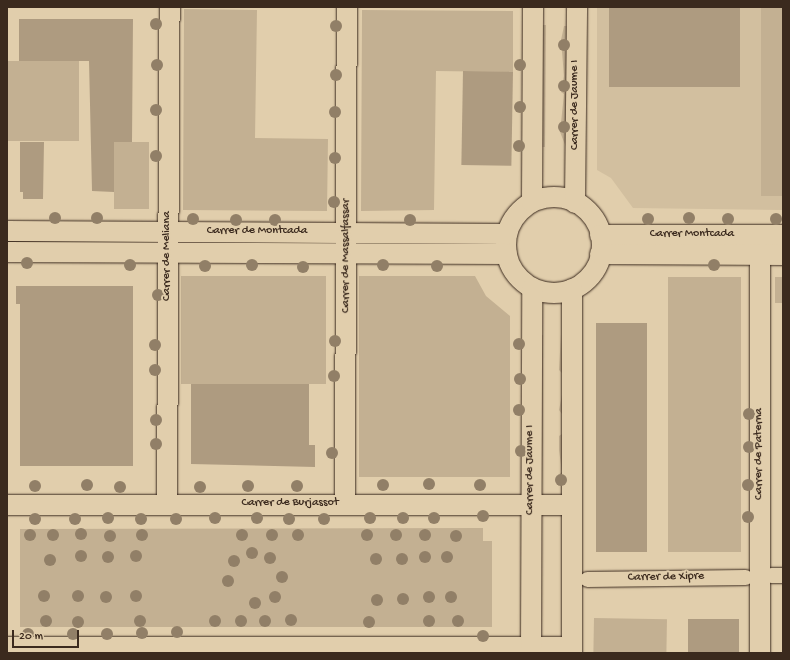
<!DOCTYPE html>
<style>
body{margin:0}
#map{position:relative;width:790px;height:660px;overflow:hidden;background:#e1ceac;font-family:"Gochi Hand",sans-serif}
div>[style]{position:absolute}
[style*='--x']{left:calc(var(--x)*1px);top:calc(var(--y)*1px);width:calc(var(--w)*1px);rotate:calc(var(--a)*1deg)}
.built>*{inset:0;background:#d2bf9f}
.green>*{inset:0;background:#c3b092;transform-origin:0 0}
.building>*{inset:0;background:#ae9b80;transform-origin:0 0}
.roads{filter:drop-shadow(0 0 1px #3b2a1e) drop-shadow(0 0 1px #3b2a1e)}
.pedestrian>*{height:15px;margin:-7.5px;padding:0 7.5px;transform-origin:7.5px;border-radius:7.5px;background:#e1ceac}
.minor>*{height:20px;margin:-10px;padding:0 10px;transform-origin:10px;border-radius:10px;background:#e1ceac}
.minor>.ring{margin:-10px;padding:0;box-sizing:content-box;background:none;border:20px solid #e1ceac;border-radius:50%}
.trees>*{width:12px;height:12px;margin:-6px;border-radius:50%;background:#917f67}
span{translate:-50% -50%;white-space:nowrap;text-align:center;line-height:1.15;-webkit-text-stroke:4px #e1ceac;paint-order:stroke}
.street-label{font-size:12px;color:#3b2a1e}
.frame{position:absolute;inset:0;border:8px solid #3b2a1e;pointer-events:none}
.scale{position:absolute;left:12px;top:630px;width:67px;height:18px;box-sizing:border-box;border:2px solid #3b2a1e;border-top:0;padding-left:5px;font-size:12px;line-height:14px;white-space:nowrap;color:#3b2a1e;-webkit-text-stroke:3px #e1ceac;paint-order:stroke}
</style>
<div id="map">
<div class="built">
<i style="clip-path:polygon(597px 7px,783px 7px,783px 210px,633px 208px,611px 178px,597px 170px)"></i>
</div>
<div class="green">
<i style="left:761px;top:7px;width:22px;height:189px"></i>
<i style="clip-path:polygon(184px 9px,257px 10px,255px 138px,328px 139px,327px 211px,183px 210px)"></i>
<i style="clip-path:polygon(362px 10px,513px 11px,513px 72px,436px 71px,434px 210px,361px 211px)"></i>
<i style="clip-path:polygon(540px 25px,546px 25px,545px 147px,541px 147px)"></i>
<i style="clip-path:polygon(564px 26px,570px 26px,566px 147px,560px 132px,564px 94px,561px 92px,564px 76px,561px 40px)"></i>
<i style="left:8px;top:61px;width:71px;height:80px"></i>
<i style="left:114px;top:142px;width:35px;height:67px"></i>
<i style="left:181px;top:276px;width:145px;height:108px"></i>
<i style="clip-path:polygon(359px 276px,475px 276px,486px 296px,510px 316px,510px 477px,359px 477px)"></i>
<i style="left:668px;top:277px;width:73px;height:275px"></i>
<i style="left:775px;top:277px;width:8px;height:26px"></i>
<i style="clip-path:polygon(561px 334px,565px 484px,558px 486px,558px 475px,562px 472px,559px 450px,559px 436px,562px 434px,562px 414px,559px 410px,562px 395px,562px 373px,559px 370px)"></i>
<i style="clip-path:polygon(543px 335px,543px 486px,540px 336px)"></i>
<i style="clip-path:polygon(483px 528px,483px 541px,492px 541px,492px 627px,20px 627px,20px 529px)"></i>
<i style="left:594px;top:618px;width:73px;height:35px;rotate:1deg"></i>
</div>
<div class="building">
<i style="left:609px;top:7px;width:131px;height:80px"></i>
<i style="clip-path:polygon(19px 19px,133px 19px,132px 142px,114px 142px,114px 192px,92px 191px,89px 61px,19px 61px)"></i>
<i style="left:463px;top:71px;width:50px;height:94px;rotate:1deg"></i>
<i style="clip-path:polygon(20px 142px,44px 142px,43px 199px,23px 199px,23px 192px,20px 192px)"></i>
<i style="clip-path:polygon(16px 286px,133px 286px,133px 466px,20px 466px,20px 304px,16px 304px)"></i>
<i style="left:596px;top:323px;width:51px;height:229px"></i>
<i style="clip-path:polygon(191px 384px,309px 384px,309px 445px,315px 445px,315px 467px,191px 464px)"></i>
<i style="left:688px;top:619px;width:51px;height:34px"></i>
</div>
<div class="roads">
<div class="pedestrian">
<i style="--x:771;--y:575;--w:12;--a:0"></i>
<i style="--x:587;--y:579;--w:158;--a:-0.7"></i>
</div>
<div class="minor">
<i class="ring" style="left:506px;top:197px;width:76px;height:76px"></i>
<i style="--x:532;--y:202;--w:195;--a:-89.7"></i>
<i style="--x:575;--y:203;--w:196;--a:-89.4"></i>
<i style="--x:7;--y:231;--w:500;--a:0.34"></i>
<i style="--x:600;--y:235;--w:183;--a:0"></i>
<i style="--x:7;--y:252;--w:500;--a:0.23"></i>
<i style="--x:600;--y:254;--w:183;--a:0.3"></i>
<i style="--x:167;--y:504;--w:497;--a:-89.7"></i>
<i style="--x:345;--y:504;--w:497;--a:-89.8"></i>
<i style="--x:7;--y:505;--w:565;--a:0"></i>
<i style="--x:7;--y:647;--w:565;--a:0"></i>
<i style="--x:531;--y:653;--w:365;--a:-89.8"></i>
<i style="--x:572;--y:653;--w:364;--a:-90"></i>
<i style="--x:760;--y:653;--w:398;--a:-90"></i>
</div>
</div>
<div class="trees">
<i style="left:156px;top:24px"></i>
<i style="left:336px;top:26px"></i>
<i style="left:564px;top:45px"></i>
<i style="left:157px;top:65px"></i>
<i style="left:520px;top:65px"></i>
<i style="left:336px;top:75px"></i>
<i style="left:564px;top:86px"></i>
<i style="left:520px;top:107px"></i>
<i style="left:156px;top:110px"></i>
<i style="left:335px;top:112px"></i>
<i style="left:564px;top:127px"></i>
<i style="left:519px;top:146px"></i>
<i style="left:156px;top:156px"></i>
<i style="left:335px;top:158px"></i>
<i style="left:334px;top:202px"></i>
<i style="left:55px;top:218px"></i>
<i style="left:97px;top:218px"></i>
<i style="left:689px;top:218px"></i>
<i style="left:193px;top:219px"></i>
<i style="left:648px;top:219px"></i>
<i style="left:728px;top:219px"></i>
<i style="left:776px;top:219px"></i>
<i style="left:236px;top:220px"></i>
<i style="left:275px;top:220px"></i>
<i style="left:410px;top:220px"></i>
<i style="left:27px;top:263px"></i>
<i style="left:130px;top:265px"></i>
<i style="left:252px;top:265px"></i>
<i style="left:383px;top:265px"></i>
<i style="left:714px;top:265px"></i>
<i style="left:205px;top:266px"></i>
<i style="left:437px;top:266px"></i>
<i style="left:303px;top:267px"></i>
<i style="left:158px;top:295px"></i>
<i style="left:335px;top:341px"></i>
<i style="left:519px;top:344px"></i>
<i style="left:155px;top:345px"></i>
<i style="left:155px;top:370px"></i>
<i style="left:334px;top:376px"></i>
<i style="left:520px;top:379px"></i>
<i style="left:519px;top:410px"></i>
<i style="left:749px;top:414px"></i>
<i style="left:156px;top:420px"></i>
<i style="left:156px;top:444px"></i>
<i style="left:749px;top:447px"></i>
<i style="left:521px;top:451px"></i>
<i style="left:332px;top:453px"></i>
<i style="left:561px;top:480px"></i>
<i style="left:429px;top:484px"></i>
<i style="left:87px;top:485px"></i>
<i style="left:383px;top:485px"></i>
<i style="left:480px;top:485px"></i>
<i style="left:748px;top:485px"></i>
<i style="left:35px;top:486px"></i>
<i style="left:248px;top:486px"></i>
<i style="left:297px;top:486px"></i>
<i style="left:120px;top:487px"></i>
<i style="left:200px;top:487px"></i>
<i style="left:483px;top:516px"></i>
<i style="left:748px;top:517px"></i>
<i style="left:108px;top:518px"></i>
<i style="left:215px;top:518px"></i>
<i style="left:257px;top:518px"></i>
<i style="left:370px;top:518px"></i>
<i style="left:403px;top:518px"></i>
<i style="left:434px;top:518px"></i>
<i style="left:35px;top:519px"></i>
<i style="left:75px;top:519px"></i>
<i style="left:141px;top:519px"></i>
<i style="left:176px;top:519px"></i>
<i style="left:289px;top:519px"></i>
<i style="left:324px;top:519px"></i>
<i style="left:81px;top:534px"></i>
<i style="left:30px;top:535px"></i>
<i style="left:53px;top:535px"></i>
<i style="left:142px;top:535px"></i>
<i style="left:242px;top:535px"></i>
<i style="left:272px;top:535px"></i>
<i style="left:298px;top:535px"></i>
<i style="left:367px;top:535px"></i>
<i style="left:396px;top:535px"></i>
<i style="left:425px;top:535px"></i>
<i style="left:110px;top:536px"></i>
<i style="left:456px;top:536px"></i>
<i style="left:252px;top:553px"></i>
<i style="left:81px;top:556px"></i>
<i style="left:136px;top:556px"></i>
<i style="left:108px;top:557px"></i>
<i style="left:425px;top:557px"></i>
<i style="left:447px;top:557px"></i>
<i style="left:270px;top:558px"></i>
<i style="left:376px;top:559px"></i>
<i style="left:402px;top:559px"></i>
<i style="left:50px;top:560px"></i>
<i style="left:234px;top:561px"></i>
<i style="left:282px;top:577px"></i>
<i style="left:228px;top:581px"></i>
<i style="left:44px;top:596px"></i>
<i style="left:78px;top:596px"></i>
<i style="left:136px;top:596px"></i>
<i style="left:106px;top:597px"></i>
<i style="left:275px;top:597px"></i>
<i style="left:429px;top:597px"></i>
<i style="left:451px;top:597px"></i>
<i style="left:403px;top:599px"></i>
<i style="left:377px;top:600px"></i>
<i style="left:255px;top:603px"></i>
<i style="left:291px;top:620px"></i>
<i style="left:46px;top:621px"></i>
<i style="left:140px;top:621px"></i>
<i style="left:215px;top:621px"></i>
<i style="left:241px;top:621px"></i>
<i style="left:265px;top:621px"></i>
<i style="left:429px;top:621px"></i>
<i style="left:458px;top:621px"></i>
<i style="left:78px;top:622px"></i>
<i style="left:369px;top:622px"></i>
<i style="left:177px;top:632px"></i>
<i style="left:142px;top:633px"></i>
<i style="left:28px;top:634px"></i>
<i style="left:73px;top:634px"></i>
<i style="left:107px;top:634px"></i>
<i style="left:483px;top:636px"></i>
</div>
<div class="street-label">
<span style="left:576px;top:105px;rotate:-90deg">Carrer de Jaume I</span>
<span style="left:257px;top:232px">Carrer de Montcada</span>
<span style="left:692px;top:235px">Carrer Montcada</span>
<span style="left:168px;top:256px;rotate:-90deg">Carrer de Meliana</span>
<span style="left:347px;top:256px;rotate:-90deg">Carrer de Massalfassar</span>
<span style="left:760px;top:454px;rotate:-90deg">Carrer de Paterna</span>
<span style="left:531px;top:470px;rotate:-90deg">Carrer de Jaume I</span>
<span style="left:290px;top:504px">Carrer de Burjassot</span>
<span style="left:666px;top:578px;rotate:-1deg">Carrer de Xipre</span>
</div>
<div class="frame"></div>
<div class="scale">20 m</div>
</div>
